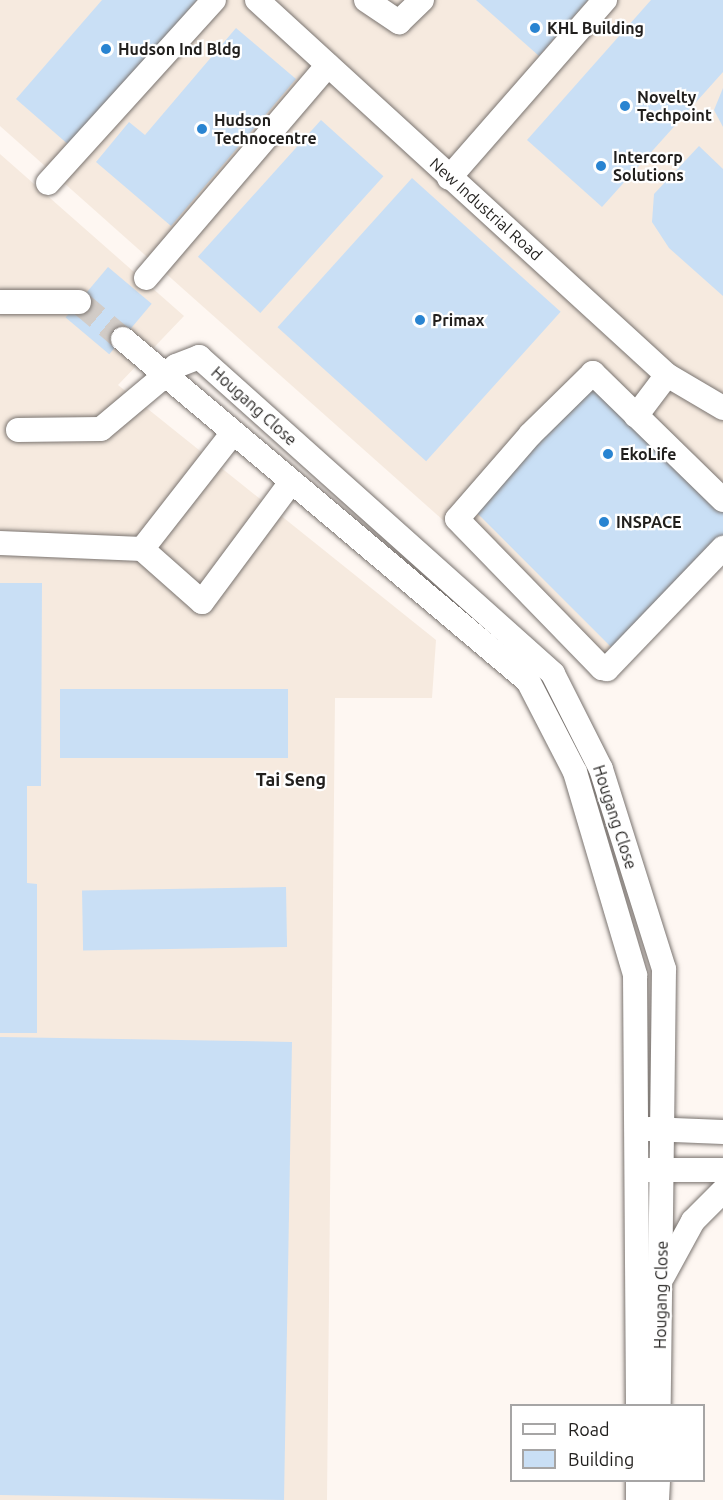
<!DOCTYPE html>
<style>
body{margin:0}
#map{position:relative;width:723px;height:1500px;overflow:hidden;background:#fef7f2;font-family:Ubuntu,sans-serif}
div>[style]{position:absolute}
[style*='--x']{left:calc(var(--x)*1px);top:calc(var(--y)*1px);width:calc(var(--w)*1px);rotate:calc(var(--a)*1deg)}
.built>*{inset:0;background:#f6eadf}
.building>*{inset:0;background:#c9dff5;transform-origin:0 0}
.minor-tunnel>*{height:24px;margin-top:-12px;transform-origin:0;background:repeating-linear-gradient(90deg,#d2ccc7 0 24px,transparent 0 36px)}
.roads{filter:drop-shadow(0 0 2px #7a7470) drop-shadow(0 0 2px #7a7470)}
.minor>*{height:24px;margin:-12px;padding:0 12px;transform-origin:12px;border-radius:12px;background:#fff}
.dots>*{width:16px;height:16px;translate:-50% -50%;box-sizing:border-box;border:3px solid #fff;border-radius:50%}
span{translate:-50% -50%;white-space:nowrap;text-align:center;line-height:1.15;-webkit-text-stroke:4.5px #fff;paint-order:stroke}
.poi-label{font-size:16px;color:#211f1d;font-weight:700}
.left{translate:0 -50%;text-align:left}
.street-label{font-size:16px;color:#211f1d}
.neighbourhood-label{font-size:18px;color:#211f1d;font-weight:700}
.legend{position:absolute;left:510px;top:1404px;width:195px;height:78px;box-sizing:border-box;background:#fff;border:2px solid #a6a5a5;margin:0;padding:8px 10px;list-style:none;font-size:18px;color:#211f1d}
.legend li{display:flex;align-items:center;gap:12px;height:30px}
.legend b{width:30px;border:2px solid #a6a5a5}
</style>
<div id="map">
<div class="built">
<i style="clip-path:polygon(0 0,723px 0,723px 536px,607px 666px,0 126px)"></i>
<i style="clip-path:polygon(0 154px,184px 316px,118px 385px,436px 640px,432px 698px,335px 698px,327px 1500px,0 1500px)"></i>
</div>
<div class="building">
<i style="clip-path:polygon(102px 0,197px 0,70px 146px,16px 99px)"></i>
<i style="clip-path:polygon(476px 0,588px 0,539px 56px)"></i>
<i style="clip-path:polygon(651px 0,723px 0,723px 72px,602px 207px,527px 140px)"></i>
<i style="clip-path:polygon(236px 28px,296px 79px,171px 226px,96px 162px,129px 122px,145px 135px)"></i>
<i style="clip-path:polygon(723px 88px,723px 127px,714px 110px)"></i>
<i style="left:321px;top:120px;width:84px;height:184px;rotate:42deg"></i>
<i style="clip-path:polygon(699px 146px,723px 169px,723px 296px,669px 248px,652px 222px,654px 194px)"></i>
<i style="left:412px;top:178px;width:200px;height:201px;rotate:42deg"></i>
<i style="left:108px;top:267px;width:57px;height:66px;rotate:40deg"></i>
<i style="clip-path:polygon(594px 383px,723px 506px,723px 537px,613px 649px,472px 508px)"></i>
<i style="clip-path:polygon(0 583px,42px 583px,41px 786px,27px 786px,27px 883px,37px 884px,37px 1033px,0 1033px)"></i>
<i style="left:288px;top:689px;width:69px;height:228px;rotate:90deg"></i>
<i style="left:286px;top:887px;width:60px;height:204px;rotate:89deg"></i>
<i style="left:292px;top:1042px;width:458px;height:292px;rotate:91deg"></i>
</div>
<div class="minor-tunnel">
<i style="--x:79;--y:302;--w:57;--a:40.1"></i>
</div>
<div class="roads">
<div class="minor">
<i style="--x:257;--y:0;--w:556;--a:42.45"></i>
<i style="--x:667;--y:375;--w:65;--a:30.5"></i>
<i style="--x:366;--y:0;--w:40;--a:34"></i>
<i style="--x:399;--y:22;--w:32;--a:-44"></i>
<i style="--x:449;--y:178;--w:237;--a:-48.8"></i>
<i style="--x:48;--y:183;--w:247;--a:-47.8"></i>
<i style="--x:146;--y:278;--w:280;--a:-49.5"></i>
<i style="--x:0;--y:302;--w:79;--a:0"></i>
<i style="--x:123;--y:339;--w:530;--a:40.18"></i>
<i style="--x:528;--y:681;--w:102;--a:62.7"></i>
<i style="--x:575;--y:772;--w:212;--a:73.5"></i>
<i style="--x:635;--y:975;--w:431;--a:89.6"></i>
<i style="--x:636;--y:416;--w:51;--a:-52.9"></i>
<i style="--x:18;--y:430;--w:83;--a:-0.7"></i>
<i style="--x:101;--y:429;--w:98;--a:-40"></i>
<i style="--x:176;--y:366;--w:25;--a:-21"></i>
<i style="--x:199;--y:357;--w:475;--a:41.8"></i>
<i style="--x:553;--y:674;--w:106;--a:63.2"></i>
<i style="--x:601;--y:769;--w:210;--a:72.5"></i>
<i style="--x:664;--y:969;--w:437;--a:90.7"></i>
<i style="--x:232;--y:434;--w:146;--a:128"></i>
<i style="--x:142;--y:549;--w:80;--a:41.5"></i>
<i style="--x:202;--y:602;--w:149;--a:-53.4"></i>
<i style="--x:723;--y:500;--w:182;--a:-135.7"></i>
<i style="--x:593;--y:373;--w:88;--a:135.5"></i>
<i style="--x:530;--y:435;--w:111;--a:131"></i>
<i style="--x:457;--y:519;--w:208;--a:45.8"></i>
<i style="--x:602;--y:668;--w:5;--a:11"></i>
<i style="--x:607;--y:669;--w:168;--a:-46.2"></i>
<i style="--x:0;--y:543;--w:142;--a:2.4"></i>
<i style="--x:649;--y:1129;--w:74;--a:2.3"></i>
<i style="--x:646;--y:1170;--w:77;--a:0"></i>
<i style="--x:663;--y:1276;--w:63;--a:-61.4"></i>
<i style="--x:693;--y:1221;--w:42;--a:-45"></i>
<i style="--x:638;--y:1500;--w:20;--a:-90"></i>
<i style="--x:657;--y:1500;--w:20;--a:-87"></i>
</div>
</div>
<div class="dots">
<i style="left:535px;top:28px;background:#2984d1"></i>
<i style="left:106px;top:49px;background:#2984d1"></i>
<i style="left:625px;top:106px;background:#2984d1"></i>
<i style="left:202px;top:129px;background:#2984d1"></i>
<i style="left:601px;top:166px;background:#2984d1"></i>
<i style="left:420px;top:320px;background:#2984d1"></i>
<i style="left:608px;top:454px;background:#2984d1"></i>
<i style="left:604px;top:522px;background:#2984d1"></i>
</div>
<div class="poi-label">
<span class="left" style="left:547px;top:28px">KHL Building</span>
<span class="left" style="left:118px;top:49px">Hudson Ind Bldg</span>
<span class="left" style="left:637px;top:106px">Novelty<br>Techpoint</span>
<span class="left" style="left:214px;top:129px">Hudson<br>Technocentre</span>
<span class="left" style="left:613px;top:166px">Intercorp<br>Solutions</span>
<span class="left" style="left:432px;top:320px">Primax</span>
<span class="left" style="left:620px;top:454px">EkoLife</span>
<span class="left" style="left:616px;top:522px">INSPACE</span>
</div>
<div class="street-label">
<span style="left:486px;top:209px;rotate:42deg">New Industrial Road</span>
<span style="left:254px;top:406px;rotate:42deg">Hougang Close</span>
<span style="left:615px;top:817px;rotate:72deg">Hougang Close</span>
<span style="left:661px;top:1295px;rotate:-89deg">Hougang Close</span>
</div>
<div class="neighbourhood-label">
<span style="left:291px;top:779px">Tai Seng</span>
</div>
<ul class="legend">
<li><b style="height:8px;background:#fff"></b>Road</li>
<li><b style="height:16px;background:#c9dff5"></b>Building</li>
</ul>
</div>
